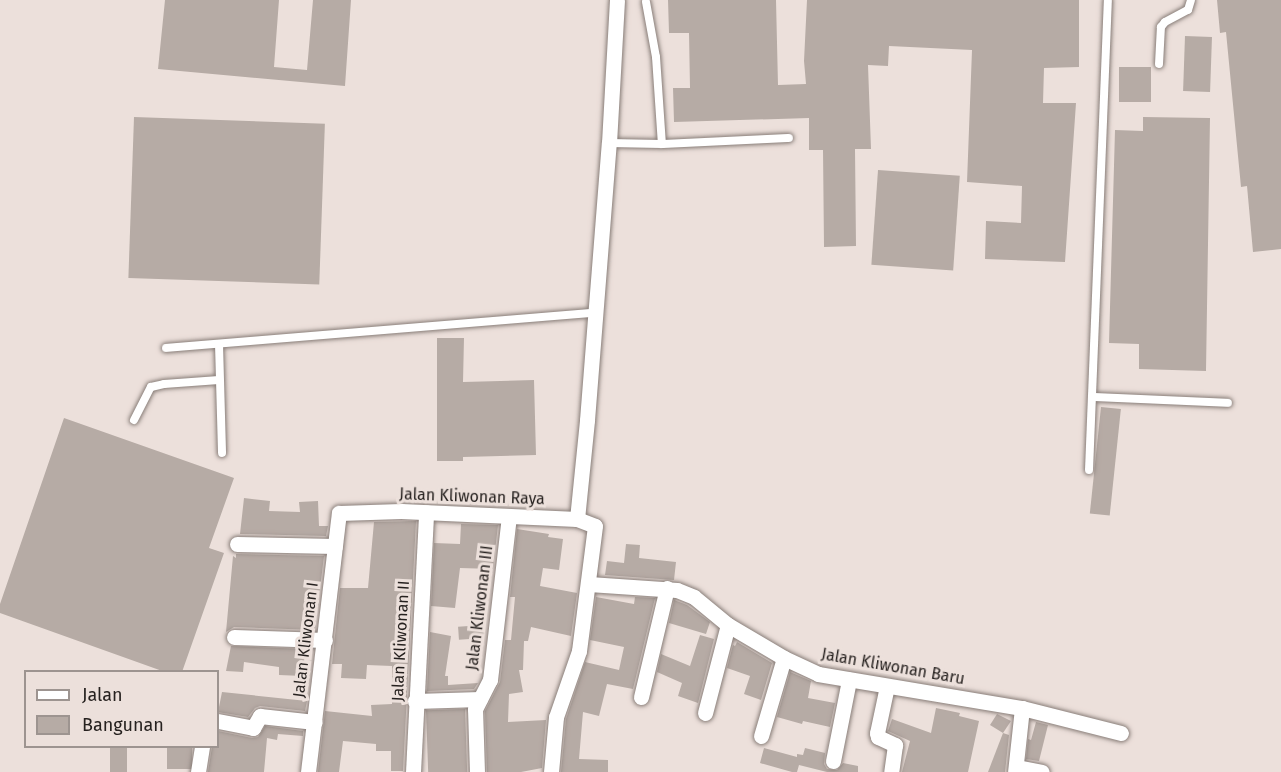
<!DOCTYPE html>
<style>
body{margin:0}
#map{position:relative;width:1281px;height:772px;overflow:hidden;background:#ece0db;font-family:"Fira Sans",sans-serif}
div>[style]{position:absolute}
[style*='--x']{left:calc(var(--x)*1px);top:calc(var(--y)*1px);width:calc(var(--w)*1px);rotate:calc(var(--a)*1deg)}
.building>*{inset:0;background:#b6aba5;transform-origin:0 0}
.roads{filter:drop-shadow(0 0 2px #887d78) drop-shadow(0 0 2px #887d78)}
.lane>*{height:8px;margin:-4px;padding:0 4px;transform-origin:4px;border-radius:4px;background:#fff}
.street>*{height:15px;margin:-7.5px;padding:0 7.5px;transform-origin:7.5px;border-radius:7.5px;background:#fff}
span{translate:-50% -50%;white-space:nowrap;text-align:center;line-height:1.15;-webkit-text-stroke:6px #ece0db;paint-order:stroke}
.street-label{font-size:16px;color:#26211f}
.legend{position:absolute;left:24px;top:670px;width:195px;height:78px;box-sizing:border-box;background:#ece0db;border:2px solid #9d9490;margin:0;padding:8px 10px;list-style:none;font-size:18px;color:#26211f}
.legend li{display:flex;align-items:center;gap:12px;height:30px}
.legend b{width:30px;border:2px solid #9d9490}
</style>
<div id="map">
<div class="building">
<i style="clip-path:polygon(165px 0,279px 0,274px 67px,307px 70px,313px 0,351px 0,345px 86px,158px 69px)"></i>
<i style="clip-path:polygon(668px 0,776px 0,778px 85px,806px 84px,804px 61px,807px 0,1079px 0,1079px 67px,1044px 68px,1043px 103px,1076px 103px,1065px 262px,985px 259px,986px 221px,1021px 223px,1022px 186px,967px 182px,972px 50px,889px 46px,888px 66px,868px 65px,871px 149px,855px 149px,856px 246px,824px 247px,823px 150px,809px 150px,809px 118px,674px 122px,673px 88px,690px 88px,689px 33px,669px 33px)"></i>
<i style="clip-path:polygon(1217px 0,1281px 0,1281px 249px,1253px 252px,1247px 186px,1241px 187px,1226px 32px,1220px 33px)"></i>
<i style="left:1185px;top:36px;width:27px;height:55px;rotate:2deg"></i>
<i style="left:1151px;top:67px;width:35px;height:32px;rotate:90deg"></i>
<i style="left:134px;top:117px;width:191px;height:161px;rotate:2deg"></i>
<i style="clip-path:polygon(1143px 117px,1210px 118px,1206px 371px,1139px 369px,1139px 344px,1109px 343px,1115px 130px,1143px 131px)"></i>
<i style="left:878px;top:170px;width:82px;height:95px;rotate:4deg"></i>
<i style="clip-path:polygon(437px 338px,464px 338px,463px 382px,534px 380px,536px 455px,463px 457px,463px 461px,437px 461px)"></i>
<i style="left:1101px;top:407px;width:20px;height:107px;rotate:6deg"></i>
<i style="clip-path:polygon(64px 418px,234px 478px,209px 548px,224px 553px,182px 672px,165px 672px,0 613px,0 604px)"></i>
<i style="clip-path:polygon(244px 498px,270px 501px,269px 511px,300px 512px,299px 502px,318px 501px,319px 526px,328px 526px,326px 536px,240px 534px)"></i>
<i style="clip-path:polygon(416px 521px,403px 771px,391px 771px,391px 751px,376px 751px,376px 744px,343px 741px,339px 772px,318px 772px,325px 711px,372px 716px,371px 705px,392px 704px,392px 666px,367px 665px,366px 679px,341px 678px,342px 664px,332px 664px,340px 588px,368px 588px,374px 522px)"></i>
<i style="clip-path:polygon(461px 524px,498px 525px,493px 569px,460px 568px,455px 608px,431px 606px,434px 543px,460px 544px)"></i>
<i style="clip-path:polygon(517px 529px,549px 534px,548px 537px,563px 539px,559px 570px,543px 568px,540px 586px,577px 593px,571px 636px,531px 627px,528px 641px,524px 641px,523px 670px,519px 670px,523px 692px,509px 694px,508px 722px,546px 720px,542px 768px,521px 772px,487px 772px,485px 711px,500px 682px,505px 640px,511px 640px,515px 597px,510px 597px)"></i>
<i style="clip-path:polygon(626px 544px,640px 545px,639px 558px,676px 562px,674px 580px,605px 575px,607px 561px,624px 563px)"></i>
<i style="clip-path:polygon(236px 554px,324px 556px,315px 630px,234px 627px,226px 632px,233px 556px,236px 558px)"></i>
<i style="clip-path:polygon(596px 597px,634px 604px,635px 597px,655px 598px,633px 689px,607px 684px,599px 716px,583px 712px,579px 759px,608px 760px,608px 772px,561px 772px,566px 719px,585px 662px,619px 670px,624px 647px,590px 640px)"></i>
<i style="clip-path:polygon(674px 600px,687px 605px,710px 622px,706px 634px,669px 623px)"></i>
<i style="left:483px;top:625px;width:13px;height:25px;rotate:86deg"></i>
<i style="clip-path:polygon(430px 632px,451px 636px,445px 676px,448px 676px,448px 685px,478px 683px,474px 689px,427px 691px)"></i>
<i style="clip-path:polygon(700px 635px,714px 639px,698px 703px,678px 696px,682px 683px,657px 672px,661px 654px,690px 666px)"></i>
<i style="clip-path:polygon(737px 642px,772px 663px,761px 700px,744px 694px,750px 676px,727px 668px,733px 645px,735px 646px)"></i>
<i style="clip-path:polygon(231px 646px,305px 649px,303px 676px,279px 675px,279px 667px,244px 662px,243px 672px,226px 671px)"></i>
<i style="clip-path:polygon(790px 672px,811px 681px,808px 698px,835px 703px,830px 727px,803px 721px,802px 724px,777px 717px)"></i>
<i style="clip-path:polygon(222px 692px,307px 701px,305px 711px,260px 706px,255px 708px,248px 717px,218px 712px)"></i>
<i style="clip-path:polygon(936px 708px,960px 713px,959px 716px,979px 721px,968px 772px,902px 772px,910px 741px,888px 731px,892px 719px,931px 733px)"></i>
<i style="left:465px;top:709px;width:63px;height:39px;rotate:88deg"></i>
<i style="clip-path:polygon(997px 714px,1011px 721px,1003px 733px,990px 725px)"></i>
<i style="clip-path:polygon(1036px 722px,1048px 725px,1039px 761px,1026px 759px,1028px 739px,1031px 740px)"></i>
<i style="clip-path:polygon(265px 726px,303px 731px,303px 736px,278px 734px,277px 740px,267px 738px,264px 772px,208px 772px,212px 747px,218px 747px,218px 731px,252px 738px,258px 737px)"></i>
<i style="clip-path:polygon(1003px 733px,1009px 735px,1005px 772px,988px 772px)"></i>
<i style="left:110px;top:747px;width:17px;height:25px"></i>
<i style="left:167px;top:747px;width:25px;height:22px"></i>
<i style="clip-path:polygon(764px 748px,797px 757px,797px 754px,803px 755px,805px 748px,825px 753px,824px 764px,827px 769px,837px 770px,843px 763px,858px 766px,858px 772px,827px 772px,799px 765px,797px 772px,792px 772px,760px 763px)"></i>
</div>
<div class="roads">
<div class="lane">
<i style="--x:646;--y:2;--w:56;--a:79.7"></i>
<i style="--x:656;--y:57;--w:87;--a:86.1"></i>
<i style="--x:1159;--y:64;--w:37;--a:-87"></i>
<i style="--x:1161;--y:27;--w:6;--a:-51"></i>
<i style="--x:1165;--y:22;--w:26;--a:-28"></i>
<i style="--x:1188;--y:10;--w:10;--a:-73"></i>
<i style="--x:609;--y:143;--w:53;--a:1.1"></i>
<i style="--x:662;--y:144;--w:127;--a:-2.7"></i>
<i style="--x:219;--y:344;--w:109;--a:88.4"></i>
<i style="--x:166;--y:348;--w:431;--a:-4.7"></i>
<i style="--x:1093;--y:397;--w:135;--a:2.5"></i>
<i style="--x:134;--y:420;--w:37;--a:-63"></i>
<i style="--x:151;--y:387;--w:13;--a:-13"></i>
<i style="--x:164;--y:384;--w:55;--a:-4.2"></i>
<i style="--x:1089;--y:470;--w:470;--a:-87.7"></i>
</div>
<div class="street">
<i style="--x:577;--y:519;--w:100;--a:-84.2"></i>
<i style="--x:587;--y:420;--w:278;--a:-85.5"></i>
<i style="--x:609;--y:143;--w:143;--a:-86.8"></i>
<i style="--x:237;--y:544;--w:98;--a:1.2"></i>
<i style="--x:589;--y:584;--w:88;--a:3.9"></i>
<i style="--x:677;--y:590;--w:18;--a:22"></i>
<i style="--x:694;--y:597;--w:44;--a:39.5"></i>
<i style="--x:728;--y:625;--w:65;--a:30.5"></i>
<i style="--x:784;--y:658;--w:38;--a:25"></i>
<i style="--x:818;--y:674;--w:207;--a:9.5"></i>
<i style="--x:1022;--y:708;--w:64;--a:96.2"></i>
<i style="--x:234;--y:637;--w:91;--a:1.9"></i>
<i style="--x:887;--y:686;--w:48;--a:102"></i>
<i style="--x:877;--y:733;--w:4;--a:76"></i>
<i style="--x:878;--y:737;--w:19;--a:25"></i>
<i style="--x:895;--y:745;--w:27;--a:98"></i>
<i style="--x:641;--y:697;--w:112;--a:-76.6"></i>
<i style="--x:415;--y:701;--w:65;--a:-1.8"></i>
<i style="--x:1022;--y:708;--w:102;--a:14.2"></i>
<i style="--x:705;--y:713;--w:91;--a:-75.4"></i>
<i style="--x:218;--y:721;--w:36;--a:11"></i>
<i style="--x:253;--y:728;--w:14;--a:-60"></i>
<i style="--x:260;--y:716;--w:55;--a:6.2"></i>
<i style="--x:761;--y:736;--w:81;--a:-73.6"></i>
<i style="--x:833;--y:761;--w:83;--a:-78.8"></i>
<i style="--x:1017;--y:767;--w:25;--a:11"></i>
<i style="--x:198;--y:772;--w:26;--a:-81"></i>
<i style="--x:308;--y:772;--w:261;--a:-83.2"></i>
<i style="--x:339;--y:513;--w:62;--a:-1.8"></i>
<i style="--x:401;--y:511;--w:176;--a:2.6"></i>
<i style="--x:577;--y:519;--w:19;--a:21"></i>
<i style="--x:595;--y:526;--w:126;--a:97.3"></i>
<i style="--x:579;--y:651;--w:70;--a:109.2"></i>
<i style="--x:556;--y:717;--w:55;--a:95.2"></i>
<i style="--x:413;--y:772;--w:260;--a:-87.1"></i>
<i style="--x:477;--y:772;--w:63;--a:-91.8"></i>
<i style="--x:475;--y:709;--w:33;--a:-63"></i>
<i style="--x:490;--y:680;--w:164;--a:-83.4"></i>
</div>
</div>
<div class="street-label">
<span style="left:472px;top:497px;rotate:2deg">Jalan Kliwonan Raya</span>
<span style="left:480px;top:608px;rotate:-83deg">Jalan Kliwonan III</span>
<span style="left:306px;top:640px;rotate:-83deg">Jalan Kliwonan I</span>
<span style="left:401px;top:641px;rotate:-87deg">Jalan Kliwonan II</span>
<span style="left:893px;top:667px;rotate:10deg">Jalan Kliwonan Baru</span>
</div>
<ul class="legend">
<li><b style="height:8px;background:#fff"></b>Jalan</li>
<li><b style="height:16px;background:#b6aba5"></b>Bangunan</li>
</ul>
</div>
